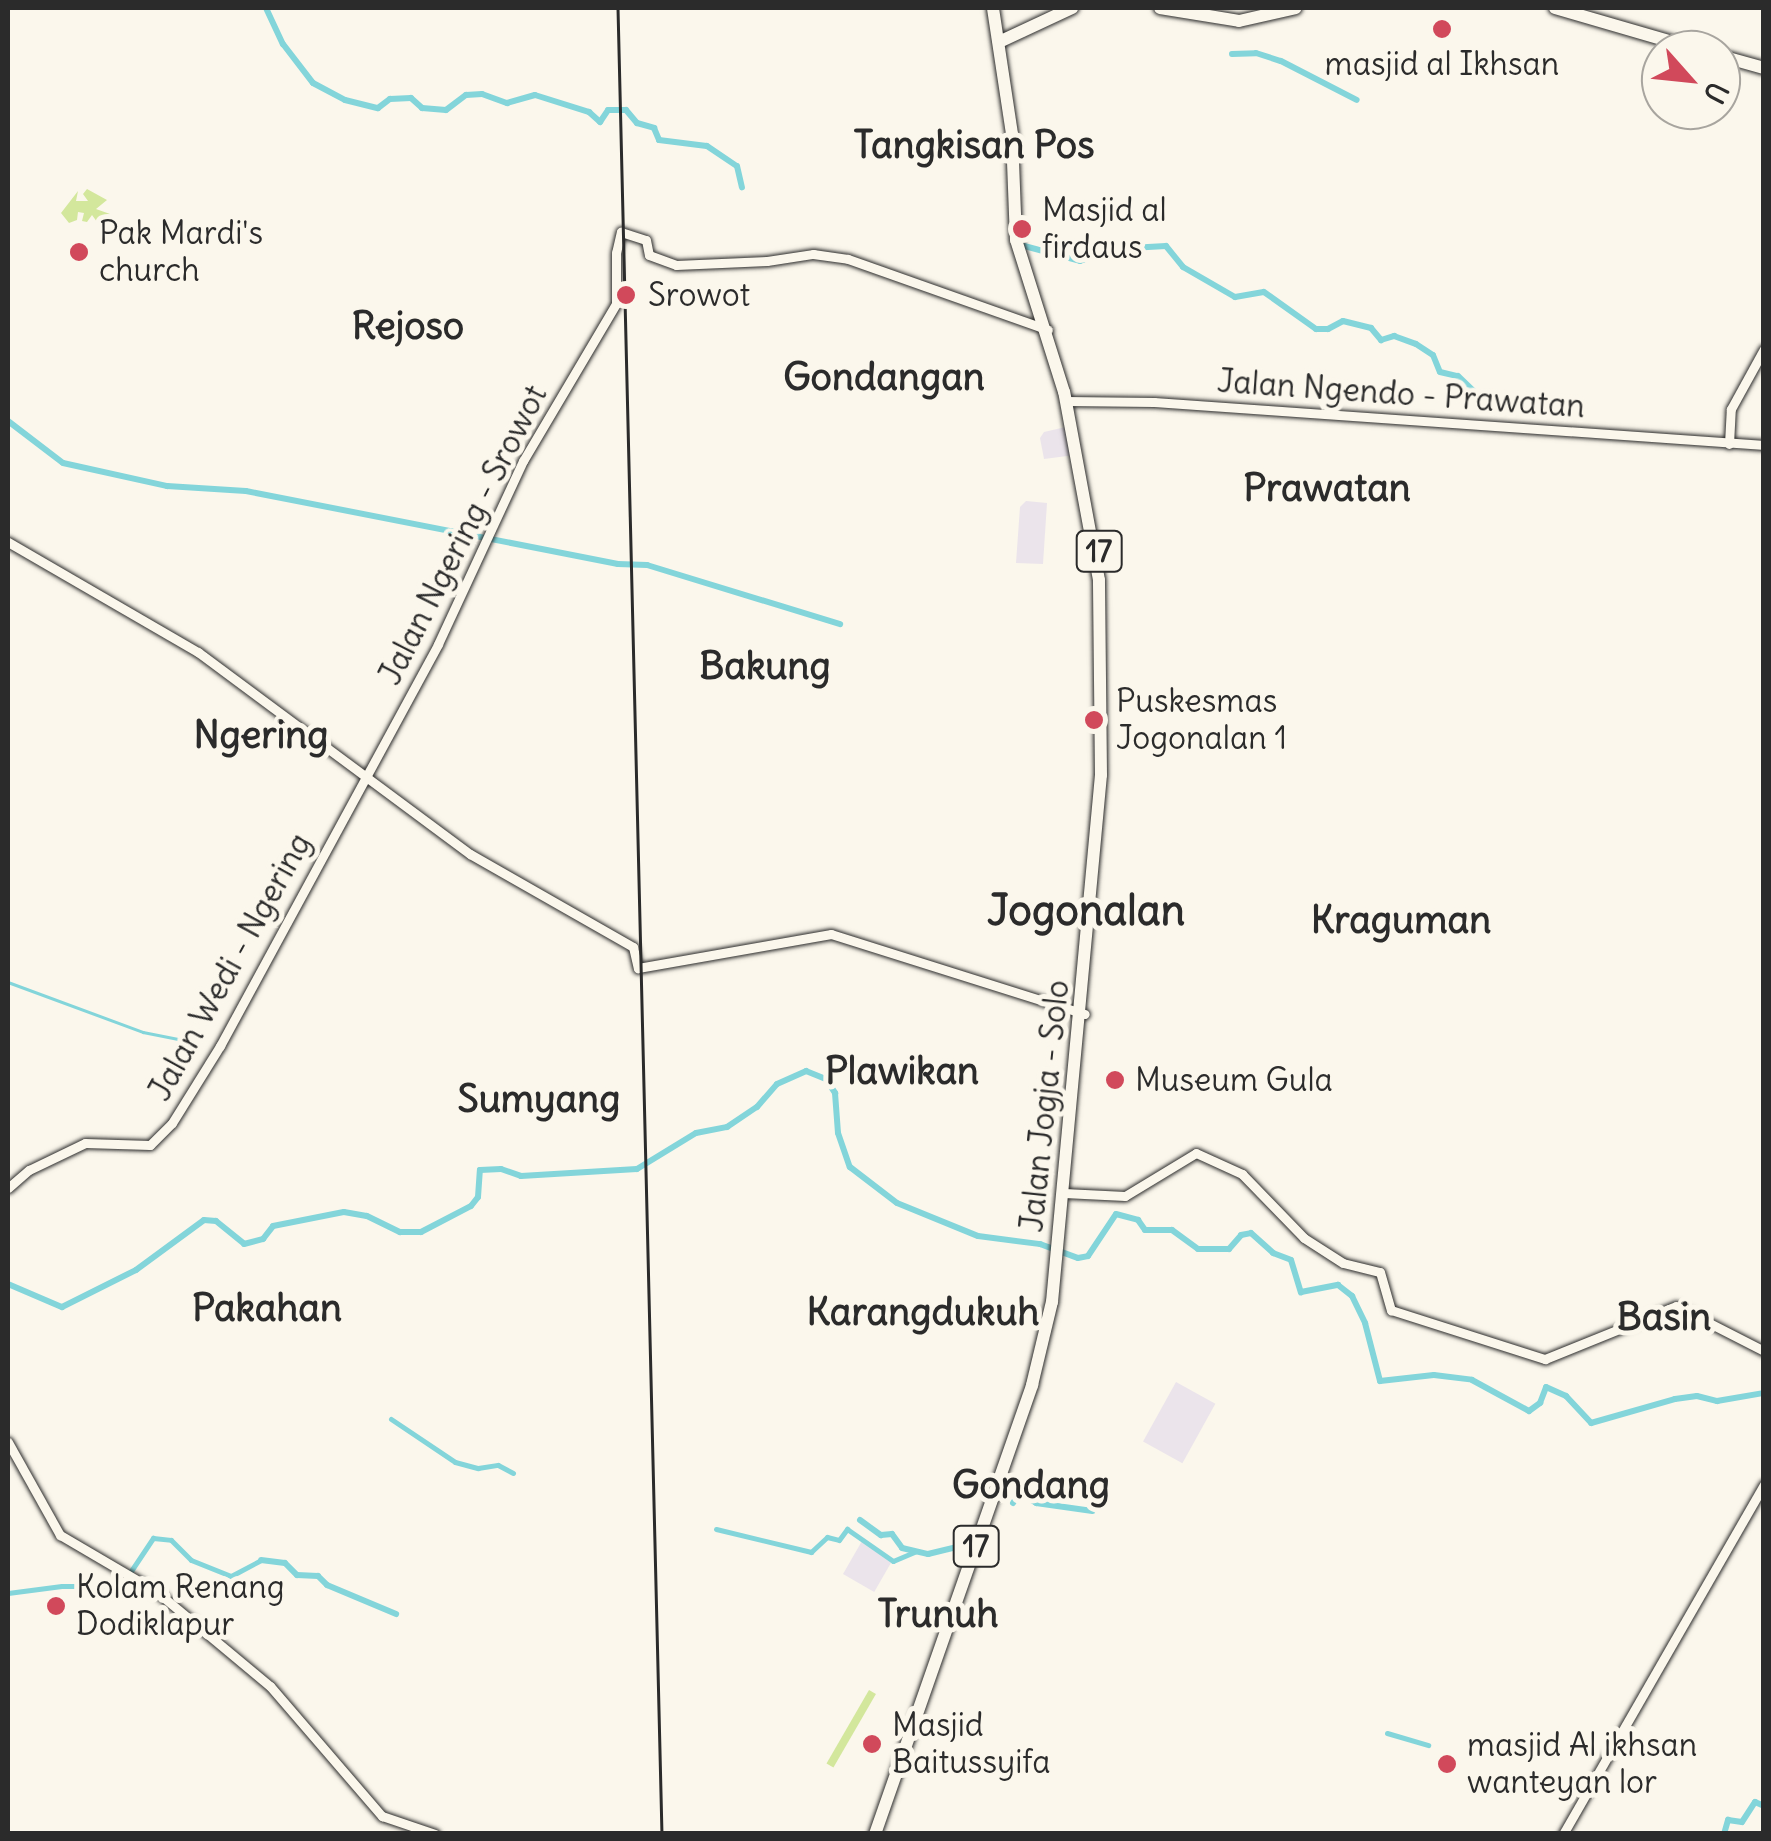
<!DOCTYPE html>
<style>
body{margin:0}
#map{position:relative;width:1771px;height:1841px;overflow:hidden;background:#fbf7ec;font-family:Delius,sans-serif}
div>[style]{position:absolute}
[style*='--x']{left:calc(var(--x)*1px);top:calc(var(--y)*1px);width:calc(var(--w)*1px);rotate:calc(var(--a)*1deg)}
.built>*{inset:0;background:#ebe4eb;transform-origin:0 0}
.green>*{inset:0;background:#d3e79c;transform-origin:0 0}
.stream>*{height:2.5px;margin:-1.25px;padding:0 1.25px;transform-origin:1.25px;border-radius:1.25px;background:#83d5da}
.canal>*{height:5px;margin:-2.5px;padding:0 2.5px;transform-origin:2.5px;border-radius:2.5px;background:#83d5da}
.river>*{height:6px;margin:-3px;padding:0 3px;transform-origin:3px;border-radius:3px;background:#83d5da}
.roads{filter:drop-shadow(0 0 2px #2b2b2b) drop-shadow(0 0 2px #2b2b2b)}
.secondary>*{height:9px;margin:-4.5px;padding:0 4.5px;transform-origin:4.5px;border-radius:4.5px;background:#fbf7ec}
.highway>*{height:12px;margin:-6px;padding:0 6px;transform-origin:6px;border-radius:6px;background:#fbf7ec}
.rail>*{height:2.5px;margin:-1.25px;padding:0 1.25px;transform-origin:1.25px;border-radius:1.25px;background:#2b2b2b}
.dots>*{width:28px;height:28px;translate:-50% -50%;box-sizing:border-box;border:5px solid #fbf7ec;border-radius:50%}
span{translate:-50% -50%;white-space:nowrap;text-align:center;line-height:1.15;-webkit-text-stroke:10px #fbf7ec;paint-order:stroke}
.shield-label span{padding:2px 8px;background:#fbf7ec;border:2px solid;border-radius:8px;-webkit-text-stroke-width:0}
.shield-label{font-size:30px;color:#2b2b2b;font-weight:700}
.poi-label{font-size:32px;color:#2b2b2b}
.left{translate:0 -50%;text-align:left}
.street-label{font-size:32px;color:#2b2b2b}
.quarter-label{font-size:38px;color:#2b2b2b;font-weight:700}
.district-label{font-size:42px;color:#2b2b2b;font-weight:700}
.frame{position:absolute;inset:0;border:10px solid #2b2b2b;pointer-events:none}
.north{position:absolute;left:1641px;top:30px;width:100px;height:100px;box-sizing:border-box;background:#fbf7ec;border:2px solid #a8a59f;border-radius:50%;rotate:117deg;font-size:28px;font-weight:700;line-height:40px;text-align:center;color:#2b2b2b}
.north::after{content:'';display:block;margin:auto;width:35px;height:45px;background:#d1495b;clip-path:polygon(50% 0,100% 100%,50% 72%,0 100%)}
</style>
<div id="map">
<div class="built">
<i style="clip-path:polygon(1070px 426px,1075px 455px,1044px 459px,1040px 438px,1044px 432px)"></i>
<i style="clip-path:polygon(1026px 501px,1047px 503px,1043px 564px,1016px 563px,1020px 507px)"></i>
<i style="left:1176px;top:1382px;width:45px;height:68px;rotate:29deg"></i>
<i style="left:862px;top:1541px;width:36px;height:38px;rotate:30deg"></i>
</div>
<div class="green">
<i style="clip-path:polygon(87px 189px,107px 200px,96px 209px,110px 214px,100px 226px,92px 215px,87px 222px,82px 221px,84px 213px,78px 212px,77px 220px,69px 223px,61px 213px,78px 191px,76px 201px,88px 201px,83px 194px)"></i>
<i style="left:869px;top:1690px;width:8px;height:85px;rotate:30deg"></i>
</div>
<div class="stream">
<i style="--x:8;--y:982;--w:144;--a:20.3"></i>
<i style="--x:143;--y:1032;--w:56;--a:11.3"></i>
</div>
<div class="canal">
<i style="--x:391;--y:1419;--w:77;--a:33.9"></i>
<i style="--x:455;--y:1462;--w:24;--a:15"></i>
<i style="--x:478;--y:1468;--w:20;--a:-9"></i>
<i style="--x:498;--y:1465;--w:17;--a:28"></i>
<i style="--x:716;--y:1529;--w:98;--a:13.6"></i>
<i style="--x:811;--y:1552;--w:22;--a:-43"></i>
<i style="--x:827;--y:1537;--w:12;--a:14"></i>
<i style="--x:839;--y:1540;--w:14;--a:-54"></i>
<i style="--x:847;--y:1529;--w:56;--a:34.8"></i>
<i style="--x:893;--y:1561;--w:25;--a:-23"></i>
<i style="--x:8;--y:1593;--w:54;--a:-7.4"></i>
<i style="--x:62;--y:1586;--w:59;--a:0"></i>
<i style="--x:121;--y:1586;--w:58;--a:-56.3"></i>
<i style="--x:153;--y:1538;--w:18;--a:6"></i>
<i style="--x:171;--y:1540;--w:28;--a:45"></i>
<i style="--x:191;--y:1560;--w:43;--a:21.8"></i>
<i style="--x:231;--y:1576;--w:34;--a:-28"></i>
<i style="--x:1387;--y:1733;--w:43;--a:16.3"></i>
</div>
<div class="river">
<i style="--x:266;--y:8;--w:40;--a:65"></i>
<i style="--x:283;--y:44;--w:49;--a:52.4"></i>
<i style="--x:313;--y:83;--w:36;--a:28"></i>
<i style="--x:345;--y:100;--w:34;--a:14"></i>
<i style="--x:378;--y:108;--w:15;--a:-37"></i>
<i style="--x:390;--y:99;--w:21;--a:-3"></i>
<i style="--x:411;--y:98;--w:15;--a:42"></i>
<i style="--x:422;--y:108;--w:24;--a:5"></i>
<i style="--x:446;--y:110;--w:25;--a:-37"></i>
<i style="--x:466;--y:95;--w:16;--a:-4"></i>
<i style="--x:482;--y:94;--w:27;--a:20"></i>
<i style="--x:507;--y:103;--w:29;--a:-16"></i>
<i style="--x:535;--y:95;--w:57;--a:17.5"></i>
<i style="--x:589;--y:112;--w:15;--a:42"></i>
<i style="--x:600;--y:122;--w:14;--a:-56"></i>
<i style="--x:608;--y:110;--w:18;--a:0"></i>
<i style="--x:626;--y:110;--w:17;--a:50"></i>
<i style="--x:637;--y:123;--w:18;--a:16"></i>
<i style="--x:654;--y:128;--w:13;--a:67"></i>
<i style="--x:659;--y:140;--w:48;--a:7.1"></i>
<i style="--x:707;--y:146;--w:36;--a:34"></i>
<i style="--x:737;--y:166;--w:22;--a:77"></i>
<i style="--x:1232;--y:54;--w:24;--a:-2"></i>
<i style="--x:1256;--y:53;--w:26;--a:18"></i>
<i style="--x:1281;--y:61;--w:85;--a:27.2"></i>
<i style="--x:1017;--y:244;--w:65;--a:15.1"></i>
<i style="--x:1080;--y:261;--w:34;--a:-21"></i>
<i style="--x:1112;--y:249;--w:54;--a:-3.2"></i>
<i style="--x:1166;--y:246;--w:27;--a:51"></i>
<i style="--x:1183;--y:267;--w:60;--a:30"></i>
<i style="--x:1235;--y:297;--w:29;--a:-10"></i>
<i style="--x:1264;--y:292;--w:64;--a:35.4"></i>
<i style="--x:1316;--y:329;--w:12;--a:0"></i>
<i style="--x:1328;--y:329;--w:17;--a:-28"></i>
<i style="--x:1343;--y:321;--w:29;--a:14"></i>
<i style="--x:1371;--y:328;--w:16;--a:50"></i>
<i style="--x:1381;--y:340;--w:14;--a:-17"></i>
<i style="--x:1394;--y:336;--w:23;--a:20"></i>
<i style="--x:1416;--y:344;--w:20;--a:33"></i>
<i style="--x:1433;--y:355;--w:18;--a:68"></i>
<i style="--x:1440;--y:372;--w:18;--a:13"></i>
<i style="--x:1458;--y:376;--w:28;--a:44"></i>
<i style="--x:8;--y:421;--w:69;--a:37.4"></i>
<i style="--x:63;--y:463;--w:107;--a:12.5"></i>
<i style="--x:167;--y:486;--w:79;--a:3.6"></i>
<i style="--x:246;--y:491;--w:379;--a:11.1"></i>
<i style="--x:618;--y:564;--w:29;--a:2"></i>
<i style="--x:647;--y:565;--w:202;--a:17"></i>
<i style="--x:8;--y:1284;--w:59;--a:23.1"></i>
<i style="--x:62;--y:1307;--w:83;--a:-26.6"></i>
<i style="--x:136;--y:1270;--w:84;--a:-36.3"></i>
<i style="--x:204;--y:1220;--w:12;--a:5"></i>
<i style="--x:216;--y:1221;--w:36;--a:39"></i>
<i style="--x:244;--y:1244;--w:20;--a:-15"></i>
<i style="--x:263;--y:1239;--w:16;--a:-52"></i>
<i style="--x:273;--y:1226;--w:72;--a:-11.2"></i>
<i style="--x:344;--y:1212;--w:23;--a:10"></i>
<i style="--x:367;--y:1216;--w:37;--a:26"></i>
<i style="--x:400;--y:1232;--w:21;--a:0"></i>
<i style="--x:421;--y:1232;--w:56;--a:-27.5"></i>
<i style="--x:471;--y:1206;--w:11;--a:-52"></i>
<i style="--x:478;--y:1197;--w:27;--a:-86"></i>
<i style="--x:480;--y:1170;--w:21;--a:-3"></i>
<i style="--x:501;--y:1169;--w:21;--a:19"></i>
<i style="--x:521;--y:1176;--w:116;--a:-3.5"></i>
<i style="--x:637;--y:1169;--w:69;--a:-31.4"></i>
<i style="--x:696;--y:1133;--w:32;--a:-11"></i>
<i style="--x:727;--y:1127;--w:36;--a:-34"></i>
<i style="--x:757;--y:1107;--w:30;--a:-49"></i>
<i style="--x:777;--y:1084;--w:32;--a:-24"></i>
<i style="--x:806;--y:1071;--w:22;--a:22"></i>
<i style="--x:826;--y:1079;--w:17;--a:57"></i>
<i style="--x:835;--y:1093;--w:40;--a:85.7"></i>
<i style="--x:838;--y:1133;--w:36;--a:71"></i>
<i style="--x:850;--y:1167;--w:59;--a:37.5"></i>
<i style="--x:897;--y:1203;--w:87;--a:22.2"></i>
<i style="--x:978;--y:1236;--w:63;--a:7.4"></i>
<i style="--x:1040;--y:1244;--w:40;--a:20.2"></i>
<i style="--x:1078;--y:1258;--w:10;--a:-11"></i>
<i style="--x:1088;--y:1256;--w:50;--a:-56.3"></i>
<i style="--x:1116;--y:1214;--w:23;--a:15"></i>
<i style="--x:1138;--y:1220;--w:12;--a:55"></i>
<i style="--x:1145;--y:1230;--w:27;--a:0"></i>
<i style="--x:1172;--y:1230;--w:32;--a:36"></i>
<i style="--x:1198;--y:1249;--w:31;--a:0"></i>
<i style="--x:1229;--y:1249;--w:18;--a:-49"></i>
<i style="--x:1241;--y:1235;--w:10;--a:-11"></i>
<i style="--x:1251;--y:1233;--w:30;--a:42"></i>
<i style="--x:1273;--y:1253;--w:19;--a:21"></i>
<i style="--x:1291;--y:1260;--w:34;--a:73"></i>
<i style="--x:1301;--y:1292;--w:38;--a:-11"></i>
<i style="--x:1338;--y:1285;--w:18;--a:38"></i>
<i style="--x:1352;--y:1296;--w:30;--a:64"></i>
<i style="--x:1365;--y:1323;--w:60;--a:75.5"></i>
<i style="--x:1380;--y:1381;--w:54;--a:-6.3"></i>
<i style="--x:1434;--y:1375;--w:38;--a:7"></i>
<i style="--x:1472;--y:1380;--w:65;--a:28.5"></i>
<i style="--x:1529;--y:1411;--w:14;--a:-36"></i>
<i style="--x:1540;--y:1403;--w:17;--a:-69"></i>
<i style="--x:1546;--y:1387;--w:22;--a:24"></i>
<i style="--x:1566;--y:1396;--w:37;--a:47"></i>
<i style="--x:1591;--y:1423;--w:87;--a:-15.9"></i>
<i style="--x:1675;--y:1399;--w:22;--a:-8"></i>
<i style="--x:1697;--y:1396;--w:21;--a:14"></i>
<i style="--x:1717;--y:1401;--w:48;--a:-9.7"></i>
<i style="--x:1013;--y:1503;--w:12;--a:-59"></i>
<i style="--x:1019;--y:1493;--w:20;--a:30"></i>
<i style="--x:1036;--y:1503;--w:57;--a:8.1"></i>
<i style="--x:860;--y:1520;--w:26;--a:36"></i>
<i style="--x:881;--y:1535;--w:11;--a:-5"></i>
<i style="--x:892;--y:1534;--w:17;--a:54"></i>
<i style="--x:902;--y:1548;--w:27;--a:13"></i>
<i style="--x:928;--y:1554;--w:46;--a:-13.7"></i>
<i style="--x:261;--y:1560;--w:24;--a:7"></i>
<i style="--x:285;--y:1563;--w:17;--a:45"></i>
<i style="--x:297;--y:1575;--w:21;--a:3"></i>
<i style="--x:318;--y:1576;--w:13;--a:45"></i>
<i style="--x:327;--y:1585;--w:75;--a:22.8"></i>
<i style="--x:1724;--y:1834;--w:15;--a:-74"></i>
<i style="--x:1728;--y:1820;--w:14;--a:8"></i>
<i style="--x:1742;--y:1822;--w:24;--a:-57"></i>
<i style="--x:1755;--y:1802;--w:10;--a:24"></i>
</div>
<div class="roads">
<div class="secondary">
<i style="--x:1066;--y:401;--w:88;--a:0.7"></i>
<i style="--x:1154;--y:402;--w:612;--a:4.03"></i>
<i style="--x:1729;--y:444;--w:35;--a:-87"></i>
<i style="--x:1731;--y:409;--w:68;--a:-61.2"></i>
<i style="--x:8;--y:542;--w:220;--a:30.1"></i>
<i style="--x:198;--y:652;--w:339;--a:36.6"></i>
<i style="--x:470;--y:854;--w:188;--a:29.7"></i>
<i style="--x:633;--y:947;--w:22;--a:77"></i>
<i style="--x:638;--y:968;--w:196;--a:-10"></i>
<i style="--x:831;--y:934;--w:266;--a:17.5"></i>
<i style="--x:8;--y:1188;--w:28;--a:-41"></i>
<i style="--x:29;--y:1170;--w:62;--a:-25.7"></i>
<i style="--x:85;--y:1143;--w:65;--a:1.8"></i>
<i style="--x:150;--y:1145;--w:31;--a:-45"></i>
<i style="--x:172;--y:1123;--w:91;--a:-58.1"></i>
<i style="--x:220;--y:1046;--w:457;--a:-61.5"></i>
<i style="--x:438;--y:644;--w:202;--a:-65.1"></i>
<i style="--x:523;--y:461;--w:182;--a:-59.4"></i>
<i style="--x:616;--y:304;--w:51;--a:-90"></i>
<i style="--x:616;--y:253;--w:22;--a:-77"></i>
<i style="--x:621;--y:232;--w:26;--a:18"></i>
<i style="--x:646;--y:240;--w:15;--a:79"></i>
<i style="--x:649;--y:255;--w:29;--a:20"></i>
<i style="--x:676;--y:265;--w:91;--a:-2.5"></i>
<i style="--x:767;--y:261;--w:47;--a:-8.7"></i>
<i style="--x:813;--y:254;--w:35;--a:8"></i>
<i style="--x:848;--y:259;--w:212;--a:19.5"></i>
<i style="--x:1064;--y:1193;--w:61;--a:2.8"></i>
<i style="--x:1125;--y:1196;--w:83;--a:-31.2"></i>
<i style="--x:1196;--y:1153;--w:51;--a:24.5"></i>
<i style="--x:1242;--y:1174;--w:89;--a:45.9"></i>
<i style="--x:1304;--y:1238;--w:46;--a:32.7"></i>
<i style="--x:1343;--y:1263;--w:38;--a:14"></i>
<i style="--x:1380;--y:1272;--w:40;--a:74"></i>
<i style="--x:1391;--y:1310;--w:162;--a:17.7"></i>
<i style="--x:1545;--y:1359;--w:141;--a:-22"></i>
<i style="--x:1676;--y:1306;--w:99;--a:27.1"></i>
<i style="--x:8;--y:1442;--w:107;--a:60.8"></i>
<i style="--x:60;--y:1535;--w:113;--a:30.4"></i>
<i style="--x:157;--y:1592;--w:147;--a:39.8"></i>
<i style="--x:270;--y:1686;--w:172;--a:49.3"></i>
<i style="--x:382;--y:1816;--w:56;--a:18.8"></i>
<i style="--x:1563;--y:1834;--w:403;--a:-60.1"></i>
</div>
<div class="highway">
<i style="--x:1160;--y:8;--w:80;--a:9.3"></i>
<i style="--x:1239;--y:21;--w:58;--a:-12.8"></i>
<i style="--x:1555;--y:8;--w:151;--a:16.2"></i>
<i style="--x:999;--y:42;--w:81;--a:-25"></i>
<i style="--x:1721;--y:56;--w:45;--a:15.6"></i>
<i style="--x:875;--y:1834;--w:476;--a:-70.7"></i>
<i style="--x:1032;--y:1385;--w:85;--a:-76.5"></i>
<i style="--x:1052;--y:1302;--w:529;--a:-84.69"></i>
<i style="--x:1101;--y:775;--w:195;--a:-90.6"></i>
<i style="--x:1099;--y:580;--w:191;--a:-100.5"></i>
<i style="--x:1064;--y:392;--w:159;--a:-107.5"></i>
<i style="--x:1016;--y:240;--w:106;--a:-92.2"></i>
<i style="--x:1012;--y:134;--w:127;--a:-98.6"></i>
</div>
</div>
<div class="rail">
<i style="--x:618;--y:8;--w:1827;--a:88.62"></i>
</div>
<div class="dots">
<i style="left:1442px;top:29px;background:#d1495b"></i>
<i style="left:1022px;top:229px;background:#d1495b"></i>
<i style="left:79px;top:252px;background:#d1495b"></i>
<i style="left:626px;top:295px;background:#d1495b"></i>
<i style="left:1094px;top:720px;background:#d1495b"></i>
<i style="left:1115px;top:1080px;background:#d1495b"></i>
<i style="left:56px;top:1606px;background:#d1495b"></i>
<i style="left:872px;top:1744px;background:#d1495b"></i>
<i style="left:1447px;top:1764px;background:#d1495b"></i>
</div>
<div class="shield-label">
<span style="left:1099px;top:551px">17</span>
<span style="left:976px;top:1546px">17</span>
</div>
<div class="poi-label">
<span style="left:1442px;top:64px">masjid al Ikhsan</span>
<span class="left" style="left:1042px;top:229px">Masjid al<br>firdaus</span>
<span class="left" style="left:99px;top:252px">Pak Mardi's<br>church</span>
<span class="left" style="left:648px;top:295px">Srowot</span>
<span class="left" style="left:1116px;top:720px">Puskesmas<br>Jogonalan 1</span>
<span class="left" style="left:1135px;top:1080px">Museum Gula</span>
<span class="left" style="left:76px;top:1606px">Kolam Renang<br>Dodiklapur</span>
<span class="left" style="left:892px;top:1744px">Masjid<br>Baitussyifa</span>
<span class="left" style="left:1467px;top:1764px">masjid Al ikhsan<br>wanteyan lor</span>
</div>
<div class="street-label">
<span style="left:1401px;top:394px;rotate:4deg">Jalan Ngendo - Prawatan</span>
<span style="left:463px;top:535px;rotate:-63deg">Jalan Ngering - Srowot</span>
<span style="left:230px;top:967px;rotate:-61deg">Jalan Wedi - Ngering</span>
<span style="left:1045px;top:1106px;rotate:-84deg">Jalan Jogja - Solo</span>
</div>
<div class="quarter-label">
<span style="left:974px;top:145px">Tangkisan Pos</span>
<span style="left:408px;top:326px">Rejoso</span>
<span style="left:884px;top:377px">Gondangan</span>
<span style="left:1327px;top:488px">Prawatan</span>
<span style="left:765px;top:666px">Bakung</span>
<span style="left:261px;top:735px">Ngering</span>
<span style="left:1401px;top:920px">Kraguman</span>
<span style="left:902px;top:1071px">Plawikan</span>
<span style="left:539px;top:1099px">Sumyang</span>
<span style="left:267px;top:1308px">Pakahan</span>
<span style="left:923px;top:1312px">Karangdukuh</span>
<span style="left:1664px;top:1317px">Basin</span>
<span style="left:1031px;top:1485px">Gondang</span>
<span style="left:938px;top:1614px">Trunuh</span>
</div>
<div class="district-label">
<span style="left:1086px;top:910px">Jogonalan</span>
</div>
<div class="frame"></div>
<div class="north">U</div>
</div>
